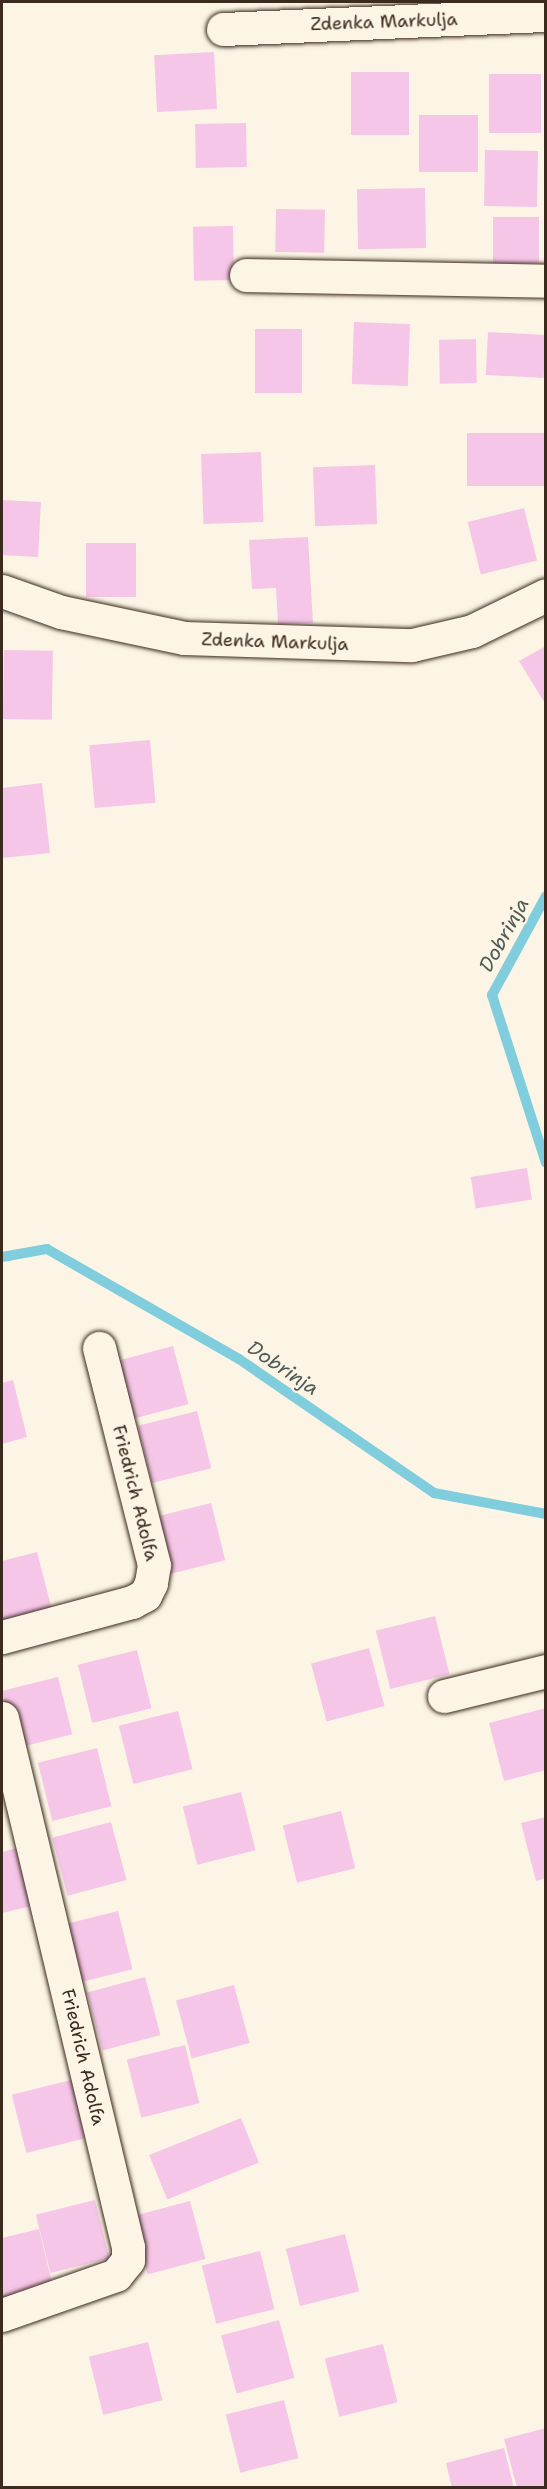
<!DOCTYPE html>
<style>
body{margin:0}
#map{position:relative;width:547px;height:2489px;overflow:hidden;background:#fcf5e5;font-family:"Shantell Sans",sans-serif}
div>[style]{position:absolute}
[style*='--x']{left:calc(var(--x)*1px);top:calc(var(--y)*1px);width:calc(var(--w)*1px);rotate:calc(var(--a)*1deg)}
.stream>*{height:10px;margin:-5px;padding:0 5px;transform-origin:5px;border-radius:5px;background:#7fcddd}
.building>*{inset:0;background:#f6c6e8;transform-origin:0 0}
.roads{filter:drop-shadow(0 0 2px #3b2a1e) drop-shadow(0 0 2px #3b2a1e)}
.minor>*{height:33px;margin:-16.5px;padding:0 16.5px;transform-origin:16.5px;border-radius:16.5px;background:#fcf5e5}
span{translate:-50% -50%;white-space:nowrap;text-align:center;line-height:1.15;-webkit-text-stroke:4.5px #fcf5e5;paint-order:stroke}
.street-label{font-size:18px;color:#3b2a1e}
.water-label{font-size:20px;color:#4f5b57;font-style:italic}
.frame{position:absolute;inset:0;border:3px solid #3b2a1e;pointer-events:none}
</style>
<div id="map">
<div class="stream">
<i style="--x:546;--y:896;--w:113;--a:118.6"></i>
<i style="--x:492;--y:995;--w:176;--a:72.2"></i>
<i style="--x:2;--y:1257;--w:46;--a:-10.1"></i>
<i style="--x:47;--y:1249;--w:221;--a:29.8"></i>
<i style="--x:239;--y:1359;--w:237;--a:34.5"></i>
<i style="--x:434;--y:1493;--w:114;--a:10.6"></i>
</div>
<div class="building">
<i style="left:214px;top:52px;width:57px;height:60px;rotate:87deg"></i>
<i style="left:351px;top:72px;width:58px;height:63px"></i>
<i style="left:489px;top:74px;width:52px;height:59px"></i>
<i style="left:419px;top:115px;width:59px;height:57px"></i>
<i style="left:246px;top:123px;width:44px;height:51px;rotate:89deg"></i>
<i style="left:485px;top:150px;width:53px;height:56px;rotate:1deg"></i>
<i style="left:425px;top:188px;width:60px;height:68px;rotate:89deg"></i>
<i style="left:276px;top:209px;width:49px;height:43px;rotate:1deg"></i>
<i style="left:539px;top:217px;width:46px;height:46px;rotate:90deg"></i>
<i style="left:233px;top:226px;width:54px;height:40px;rotate:89deg"></i>
<i style="left:354px;top:322px;width:56px;height:62px;rotate:2deg"></i>
<i style="left:255px;top:329px;width:47px;height:64px"></i>
<i style="left:488px;top:332px;width:58px;height:43px;rotate:3deg"></i>
<i style="left:476px;top:339px;width:44px;height:37px;rotate:89deg"></i>
<i style="left:467px;top:433px;width:77px;height:53px"></i>
<i style="left:261px;top:452px;width:70px;height:60px;rotate:88deg"></i>
<i style="left:375px;top:465px;width:59px;height:62px;rotate:88deg"></i>
<i style="left:2px;top:500px;width:39px;height:55px;rotate:3deg"></i>
<i style="left:524px;top:508px;width:54px;height:58px;rotate:76deg"></i>
<i style="clip-path:polygon(308px 537px,313px 623px,278px 624px,276px 588px,252px 589px,249px 540px)"></i>
<i style="left:136px;top:543px;width:54px;height:50px;rotate:90deg"></i>
<i style="clip-path:polygon(546px 646px,546px 705px,519px 661px)"></i>
<i style="left:4px;top:650px;width:49px;height:69px;rotate:1deg"></i>
<i style="left:150px;top:740px;width:63px;height:61px;rotate:85deg"></i>
<i style="clip-path:polygon(42px 783px,50px 853px,2px 858px,2px 788px)"></i>
<i style="left:527px;top:1168px;width:32px;height:57px;rotate:81deg"></i>
<i style="left:173px;top:1346px;width:60px;height:60px;rotate:75deg"></i>
<i style="clip-path:polygon(13px 1380px,27px 1437px,2px 1444px,2px 1383px)"></i>
<i style="left:197px;top:1411px;width:59px;height:61px;rotate:76deg"></i>
<i style="left:211px;top:1503px;width:59px;height:61px;rotate:76deg"></i>
<i style="clip-path:polygon(37px 1552px,52px 1610px,2px 1623px,2px 1561px)"></i>
<i style="left:435px;top:1616px;width:60px;height:61px;rotate:76deg"></i>
<i style="left:369px;top:1648px;width:60px;height:60px;rotate:75deg"></i>
<i style="left:137px;top:1650px;width:60px;height:61px;rotate:76deg"></i>
<i style="left:58px;top:1677px;width:59px;height:58px;rotate:76deg"></i>
<i style="clip-path:polygon(546px 1708px,546px 1770px,504px 1781px,489px 1723px)"></i>
<i style="left:178px;top:1711px;width:60px;height:61px;rotate:76deg"></i>
<i style="left:97px;top:1748px;width:60px;height:61px;rotate:76deg"></i>
<i style="left:241px;top:1792px;width:60px;height:60px;rotate:76deg"></i>
<i style="left:341px;top:1811px;width:59px;height:60px;rotate:76deg"></i>
<i style="clip-path:polygon(546px 1817px,546px 1878px,536px 1881px,521px 1823px)"></i>
<i style="left:111px;top:1822px;width:60px;height:61px;rotate:75deg"></i>
<i style="clip-path:polygon(17px 1848px,32px 1906px,2px 1913px,2px 1852px)"></i>
<i style="left:118px;top:1911px;width:60px;height:60px;rotate:76deg"></i>
<i style="left:145px;top:1977px;width:60px;height:60px;rotate:75deg"></i>
<i style="left:234px;top:1985px;width:60px;height:60px;rotate:75deg"></i>
<i style="left:185px;top:2045px;width:60px;height:60px;rotate:76deg"></i>
<i style="left:71px;top:2080px;width:60px;height:61px;rotate:76deg"></i>
<i style="left:241px;top:2118px;width:48px;height:99px;rotate:68deg"></i>
<i style="left:95px;top:2200px;width:60px;height:61px;rotate:76deg"></i>
<i style="left:190px;top:2201px;width:60px;height:60px;rotate:75deg"></i>
<i style="clip-path:polygon(39px 2229px,53px 2287px,2px 2300px,2px 2238px)"></i>
<i style="left:345px;top:2234px;width:59px;height:61px;rotate:76deg"></i>
<i style="left:260px;top:2251px;width:60px;height:60px;rotate:76deg"></i>
<i style="left:279px;top:2320px;width:60px;height:60px;rotate:75deg"></i>
<i style="left:148px;top:2342px;width:60px;height:61px;rotate:76deg"></i>
<i style="left:383px;top:2344px;width:60px;height:60px;rotate:76deg"></i>
<i style="left:284px;top:2400px;width:60px;height:60px;rotate:76deg"></i>
<i style="clip-path:polygon(546px 2428px,546px 2488px,517px 2488px,504px 2439px)"></i>
<i style="clip-path:polygon(504px 2448px,514px 2488px,452px 2488px,446px 2463px)"></i>
</div>
<div class="roads">
<div class="minor">
<i style="--x:223;--y:29;--w:323;--a:-2.5"></i>
<i style="--x:246;--y:275;--w:300;--a:1.1"></i>
<i style="--x:2;--y:591;--w:63;--a:19.6"></i>
<i style="--x:61;--y:612;--w:126;--a:11.9"></i>
<i style="--x:184;--y:638;--w:228;--a:1.8"></i>
<i style="--x:412;--y:645;--w:62;--a:-13.1"></i>
<i style="--x:472;--y:631;--w:82;--a:-25.9"></i>
<i style="--x:2;--y:1637;--w:135;--a:-15.1"></i>
<i style="--x:132;--y:1602;--w:15;--a:-28"></i>
<i style="--x:145;--y:1595;--w:13;--a:-63"></i>
<i style="--x:151;--y:1583;--w:18;--a:-81"></i>
<i style="--x:154;--y:1565;--w:224;--a:-104.2"></i>
<i style="--x:444;--y:1696;--w:105;--a:-13.8"></i>
<i style="--x:2;--y:1718;--w:544;--a:76.6"></i>
<i style="--x:128;--y:2247;--w:13;--a:90"></i>
<i style="--x:128;--y:2260;--w:19;--a:129"></i>
<i style="--x:116;--y:2275;--w:121;--a:160.7"></i>
</div>
</div>
<div class="street-label">
<span style="left:384px;top:22px;rotate:-2deg">Zdenka Markulja</span>
<span style="left:275px;top:642px;rotate:2deg">Zdenka Markulja</span>
<span style="left:135px;top:1493px;rotate:76deg">Friedrich Adolfa</span>
<span style="left:83px;top:2057px;rotate:77deg">Friedrich Adolfa</span>
</div>
<div class="water-label">
<span style="left:504px;top:935px;rotate:-61deg">Dobrinja</span>
<span style="left:283px;top:1368px;rotate:34deg">Dobrinja</span>
</div>
<div class="frame"></div>
</div>
